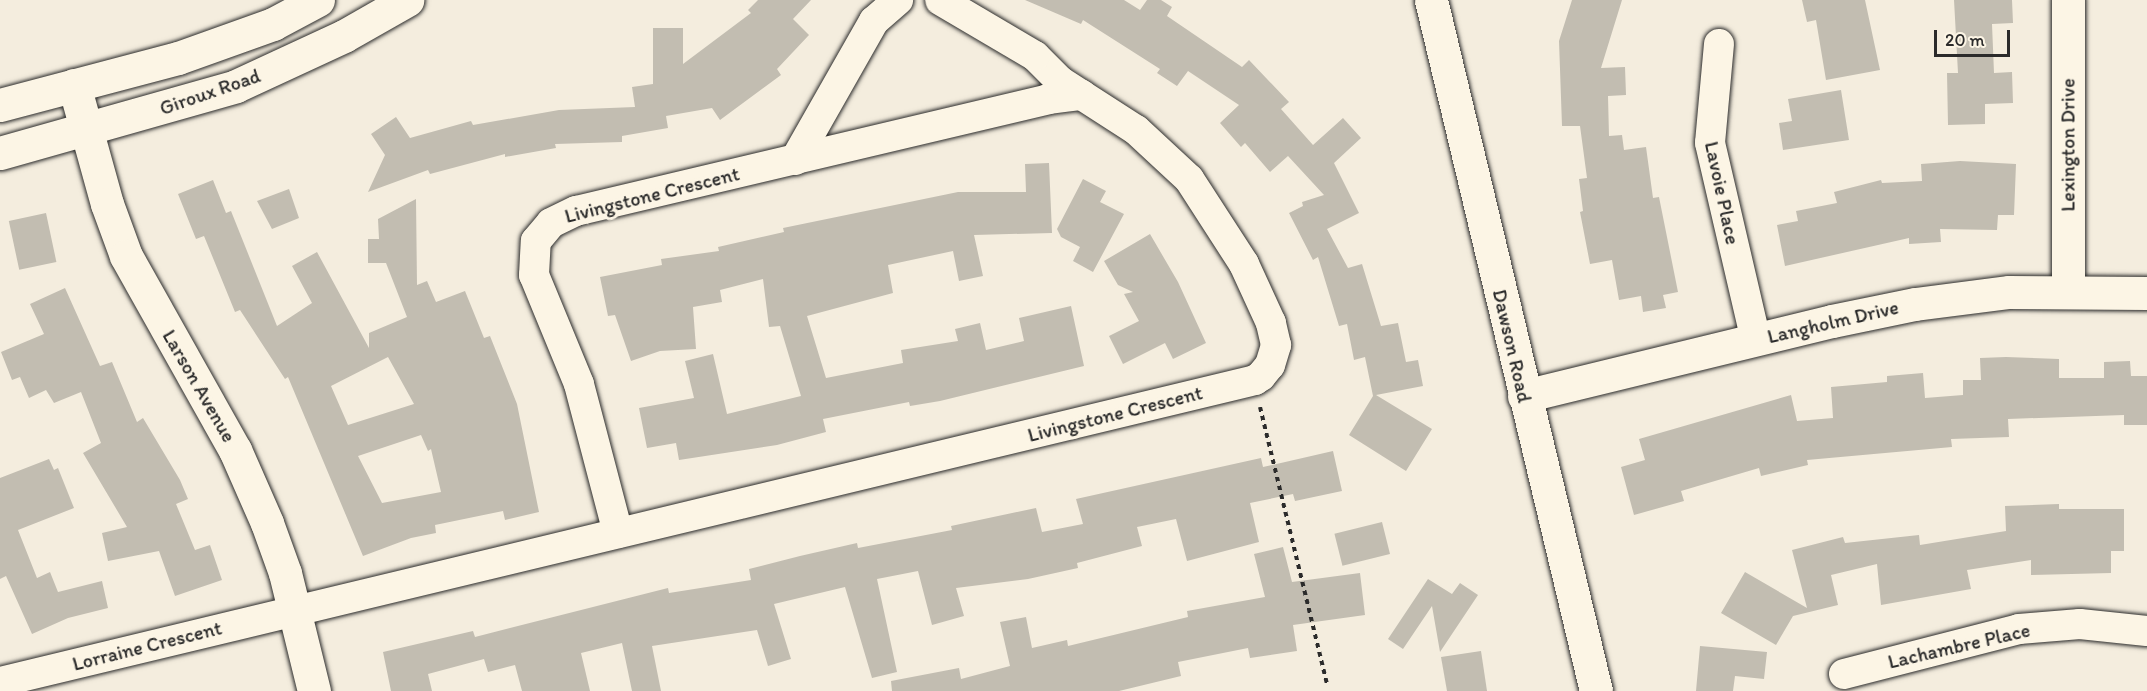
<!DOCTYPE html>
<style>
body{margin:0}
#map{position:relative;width:2147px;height:691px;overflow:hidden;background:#f4edde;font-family:Itim,sans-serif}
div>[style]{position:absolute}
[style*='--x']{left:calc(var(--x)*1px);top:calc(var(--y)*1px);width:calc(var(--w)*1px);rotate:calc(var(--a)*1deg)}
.building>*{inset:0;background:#c2bdb1;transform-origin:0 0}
.path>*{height:4px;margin-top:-2px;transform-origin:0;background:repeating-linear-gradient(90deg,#2b2b2b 0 4.5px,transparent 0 9px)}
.roads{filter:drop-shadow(0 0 2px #2b2b2b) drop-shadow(0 0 2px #2b2b2b)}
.street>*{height:30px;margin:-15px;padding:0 15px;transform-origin:15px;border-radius:15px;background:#fcf5e5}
.secondary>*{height:33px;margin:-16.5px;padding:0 16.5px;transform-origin:16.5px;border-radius:16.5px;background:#fcf5e5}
span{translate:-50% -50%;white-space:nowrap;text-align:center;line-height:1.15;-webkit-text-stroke:6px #fcf5e5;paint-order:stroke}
.street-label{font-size:20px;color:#2b2b2b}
.scale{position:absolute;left:1934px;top:30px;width:76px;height:27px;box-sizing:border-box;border:3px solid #2b2b2b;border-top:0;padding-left:8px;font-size:18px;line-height:21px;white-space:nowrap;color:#2b2b2b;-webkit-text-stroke:4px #fcf5e5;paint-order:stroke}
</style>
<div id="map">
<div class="building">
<i style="clip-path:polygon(758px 0,811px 0,793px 19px,809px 35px,777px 69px,781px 75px,720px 120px,712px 108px,666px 116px,668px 128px,622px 136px,622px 142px,555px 144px,556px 148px,505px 157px,505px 154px,430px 174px,428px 170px,368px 192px,385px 155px,371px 134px,396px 117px,410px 138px,471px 121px,473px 125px,559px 110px,635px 107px,632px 87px,653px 84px,653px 28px,683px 28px,683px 64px,751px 13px,748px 10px)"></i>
<i style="clip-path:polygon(1025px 0,1124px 0,1140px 10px,1147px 0,1161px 0,1172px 7px,1167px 16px,1242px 67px,1249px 60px,1289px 102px,1281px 109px,1313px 145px,1343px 118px,1361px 138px,1334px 163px,1359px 213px,1327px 229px,1348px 268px,1362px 264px,1381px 326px,1398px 323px,1406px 362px,1418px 360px,1423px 386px,1376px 395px,1432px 429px,1406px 471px,1349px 435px,1373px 396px,1365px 357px,1354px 360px,1347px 324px,1339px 326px,1318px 257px,1313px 260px,1289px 213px,1303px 206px,1302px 202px,1324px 195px,1288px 156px,1270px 172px,1245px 143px,1241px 147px,1220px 123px,1239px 105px,1188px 71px,1177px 86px,1157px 73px,1160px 69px,1083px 20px,1081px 24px)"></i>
<i style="clip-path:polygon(1572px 0,1622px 0,1601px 68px,1625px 67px,1626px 95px,1608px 96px,1609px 136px,1622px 135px,1624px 150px,1646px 147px,1653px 198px,1659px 197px,1678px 292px,1663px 295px,1666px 308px,1643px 312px,1641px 296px,1619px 300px,1612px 260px,1590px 264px,1580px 212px,1583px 211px,1579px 179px,1587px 178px,1580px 126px,1562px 126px,1559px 41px)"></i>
<i style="clip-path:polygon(1802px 0,1865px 0,1880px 70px,1826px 80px,1816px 20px,1807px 22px)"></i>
<i style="clip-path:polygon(1954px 0,2012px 0,2013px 23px,1992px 24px,1994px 73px,2012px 72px,2013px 103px,1985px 104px,1985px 124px,1948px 125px,1947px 73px,1958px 73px)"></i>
<i style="clip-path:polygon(1841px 90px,1849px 140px,1783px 150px,1779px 123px,1792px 121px,1788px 99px)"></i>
<i style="clip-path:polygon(1960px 161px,2016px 164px,2014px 215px,1998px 215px,1997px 230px,1940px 229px,1941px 242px,1909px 244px,1909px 238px,1785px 266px,1777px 225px,1798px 221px,1796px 211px,1837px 203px,1834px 192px,1881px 180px,1882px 183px,1922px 181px,1921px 164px)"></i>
<i style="clip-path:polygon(1049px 163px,1052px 233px,974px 235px,983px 276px,959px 281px,953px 251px,888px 265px,893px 293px,807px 316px,826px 378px,903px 363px,901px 350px,958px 341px,955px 329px,980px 323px,986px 350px,1024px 341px,1019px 318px,1071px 306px,1084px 366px,940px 401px,910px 406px,909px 402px,823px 419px,826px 432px,777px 445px,679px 460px,676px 443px,647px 448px,639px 408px,694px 398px,685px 361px,713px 354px,727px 414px,801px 396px,780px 326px,769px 327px,763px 279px,720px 290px,722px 302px,693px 307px,696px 349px,660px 351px,631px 361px,615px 315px,608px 316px,600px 277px,662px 265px,661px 259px,719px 251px,718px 247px,784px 232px,783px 228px,958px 192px,1026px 192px,1025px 164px)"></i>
<i style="clip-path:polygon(1083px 179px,1106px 191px,1100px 202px,1124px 214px,1093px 272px,1073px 261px,1080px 247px,1061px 237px,1057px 229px)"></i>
<i style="clip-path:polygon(evenodd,213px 180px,226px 213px,231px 211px,277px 326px,312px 303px,292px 266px,317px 252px,369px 348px,369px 333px,407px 317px,386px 263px,368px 263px,368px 239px,379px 239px,378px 219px,416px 199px,417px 285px,427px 281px,436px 302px,465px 291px,484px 338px,490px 336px,517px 404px,539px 512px,505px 520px,503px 511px,435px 525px,436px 533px,411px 538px,363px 556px,288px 377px,285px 379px,240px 310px,235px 312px,204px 236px,196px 239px,178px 194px,213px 180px,388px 357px,414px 404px,348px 425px,331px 386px,388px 357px,213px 180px,421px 435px,428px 451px,431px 449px,441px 492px,382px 503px,358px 456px,421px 435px)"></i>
<i style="clip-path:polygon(289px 189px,299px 218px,272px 229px,257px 201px)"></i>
<i style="left:46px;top:213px;width:50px;height:38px;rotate:78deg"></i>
<i style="clip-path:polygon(1150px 234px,1178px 282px,1206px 343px,1173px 359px,1165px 343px,1123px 364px,1109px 336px,1139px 321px,1124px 294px,1133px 292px,1118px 285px,1104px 261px)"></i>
<i style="clip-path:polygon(65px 288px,100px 366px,112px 362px,137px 422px,143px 418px,180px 480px,188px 499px,176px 504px,195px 550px,210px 545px,222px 580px,175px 596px,159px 551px,108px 561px,102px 533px,127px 527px,83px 453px,101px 443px,81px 392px,54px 403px,46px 390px,29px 398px,20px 377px,12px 380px,1px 352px,44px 334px,30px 304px)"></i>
<i style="clip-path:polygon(2006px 357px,2059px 359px,2059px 378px,2104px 378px,2104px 362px,2130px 361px,2131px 376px,2147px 376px,2147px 425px,2124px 425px,2124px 415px,2008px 419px,2009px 437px,1951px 439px,1952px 447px,1807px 460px,1808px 465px,1761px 476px,1759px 468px,1681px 491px,1684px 501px,1634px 515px,1621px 467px,1645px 460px,1639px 439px,1791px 395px,1797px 421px,1833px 418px,1831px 387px,1887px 382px,1887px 376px,1923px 373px,1925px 398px,1963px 395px,1963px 380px,1981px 380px,1980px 358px)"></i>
<i style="clip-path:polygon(1333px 451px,1342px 491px,1295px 501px,1293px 494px,1250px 503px,1259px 542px,1187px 561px,1176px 519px,1137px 527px,1142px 546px,1077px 563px,1078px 568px,1028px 579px,956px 588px,964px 616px,932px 625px,918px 571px,877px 579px,897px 672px,872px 678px,845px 587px,774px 604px,791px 659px,768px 666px,757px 630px,652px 646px,661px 691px,632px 691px,622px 643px,581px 653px,590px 691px,522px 691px,515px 665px,488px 672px,484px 659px,428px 674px,432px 691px,391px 691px,383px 652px,473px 631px,475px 637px,668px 588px,669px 593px,751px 580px,749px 569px,800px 556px,857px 543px,858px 548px,952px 530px,951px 526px,1036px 508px,1042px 532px,1083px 524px,1076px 499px,1261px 458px,1263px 467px)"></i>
<i style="clip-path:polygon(49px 459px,54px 470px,58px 468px,74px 508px,18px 530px,37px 578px,50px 572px,58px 592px,102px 581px,108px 608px,68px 618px,32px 634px,6px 576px,0 579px,0 478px)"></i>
<i style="clip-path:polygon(2059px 504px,2059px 509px,2124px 509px,2124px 551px,2111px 551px,2111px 573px,2031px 575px,2031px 560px,1967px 570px,1971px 589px,1881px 605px,1877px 564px,1831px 575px,1838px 605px,1793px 616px,1776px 645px,1721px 613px,1745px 572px,1807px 608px,1792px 550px,1843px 537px,1845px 543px,1919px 535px,1920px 545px,2006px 531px,2005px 506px)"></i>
<i style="left:1382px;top:522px;width:33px;height:49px;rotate:76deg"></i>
<i style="clip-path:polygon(1283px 547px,1292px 582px,1360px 573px,1365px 615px,1293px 625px,1297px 651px,1250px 658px,1248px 648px,1178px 662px,1181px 676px,1119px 691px,892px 691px,891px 681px,959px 668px,961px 679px,1010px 666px,1000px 622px,1026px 617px,1032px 648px,1067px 640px,1068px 646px,1188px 617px,1187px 611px,1265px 597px,1254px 554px)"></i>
<i style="clip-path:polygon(1428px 579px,1452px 594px,1460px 583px,1478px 595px,1440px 652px,1432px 606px,1403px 649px,1388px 639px)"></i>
<i style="clip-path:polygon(1700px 646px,1767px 652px,1764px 679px,1735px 676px,1733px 691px,1696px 691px)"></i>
<i style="clip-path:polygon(1481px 651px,1487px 691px,1447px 691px,1441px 657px)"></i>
</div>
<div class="path">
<i style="--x:1260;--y:407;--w:286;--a:76.4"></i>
</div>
<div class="roads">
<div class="street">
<i style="--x:1719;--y:44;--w:99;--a:95.2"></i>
<i style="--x:1710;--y:143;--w:202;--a:76.9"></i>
<i style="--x:795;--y:160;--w:160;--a:-60.4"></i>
<i style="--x:874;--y:21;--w:32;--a:-41"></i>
<i style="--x:618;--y:533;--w:154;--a:-104.7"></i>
<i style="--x:579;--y:384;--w:118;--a:-112.4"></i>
<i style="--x:534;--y:275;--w:34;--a:-87"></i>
<i style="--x:536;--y:241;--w:23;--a:-50"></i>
<i style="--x:551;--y:223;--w:28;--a:-26"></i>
<i style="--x:576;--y:211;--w:485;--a:-13.3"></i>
<i style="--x:1048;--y:99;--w:34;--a:-7"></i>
<i style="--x:1844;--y:674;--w:181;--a:-14.4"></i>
<i style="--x:2019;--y:629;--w:61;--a:-4.7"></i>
<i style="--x:2080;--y:624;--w:67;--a:6"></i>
<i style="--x:0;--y:682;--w:1291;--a:-13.53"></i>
<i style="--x:1255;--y:380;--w:7;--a:-34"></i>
<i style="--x:1261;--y:376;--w:14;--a:-51"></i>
<i style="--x:1270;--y:365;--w:21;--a:-73"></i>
<i style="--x:1276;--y:345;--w:23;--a:-103"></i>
<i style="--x:1271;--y:323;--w:65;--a:-114.6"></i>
<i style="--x:1244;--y:264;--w:101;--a:-122.9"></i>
<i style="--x:1189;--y:179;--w:72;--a:-137.2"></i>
<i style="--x:1136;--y:130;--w:90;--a:-147.2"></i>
<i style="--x:1060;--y:81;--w:35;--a:-135"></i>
<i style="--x:1035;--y:56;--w:110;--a:-149.5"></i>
</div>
<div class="secondary">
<i style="--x:1431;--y:0;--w:710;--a:76.57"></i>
<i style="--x:74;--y:85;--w:123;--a:74.5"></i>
<i style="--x:107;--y:204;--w:55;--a:69.9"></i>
<i style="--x:126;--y:256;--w:223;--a:60.7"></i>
<i style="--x:235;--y:450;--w:80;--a:66.3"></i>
<i style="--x:267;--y:523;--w:53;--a:70.2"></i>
<i style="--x:285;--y:573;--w:122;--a:76.2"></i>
<i style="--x:0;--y:105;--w:184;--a:-14.8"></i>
<i style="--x:178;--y:58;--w:101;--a:-19.7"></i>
<i style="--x:273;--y:24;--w:51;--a:-28.1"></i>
<i style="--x:0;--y:153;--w:245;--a:-15.8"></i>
<i style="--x:236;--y:86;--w:119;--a:-24.8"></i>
<i style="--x:344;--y:36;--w:73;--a:-29.7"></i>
<i style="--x:2068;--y:290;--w:290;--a:-90"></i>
<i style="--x:1524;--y:396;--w:317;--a:-13.7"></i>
<i style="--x:1832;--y:321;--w:85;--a:-11.6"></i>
<i style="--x:1915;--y:304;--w:95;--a:-7.3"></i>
<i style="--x:2009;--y:292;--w:138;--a:0.4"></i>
</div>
</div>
<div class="street-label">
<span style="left:210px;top:92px;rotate:-19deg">Giroux Road</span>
<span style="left:2068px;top:145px;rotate:-90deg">Lexington Drive</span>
<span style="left:1722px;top:193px;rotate:78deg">Lavoie Place</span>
<span style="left:652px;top:195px;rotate:-14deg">Livingstone Crescent</span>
<span style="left:1833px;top:322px;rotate:-13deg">Langholm Drive</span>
<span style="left:1512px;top:346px;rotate:77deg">Dawson Road</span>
<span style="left:199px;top:386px;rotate:60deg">Larson Avenue</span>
<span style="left:1115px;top:414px;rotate:-14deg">Livingstone Crescent</span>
<span style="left:147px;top:646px;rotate:-14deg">Lorraine Crescent</span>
<span style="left:1959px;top:646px;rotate:-13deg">Lachambre Place</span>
</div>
<div class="scale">20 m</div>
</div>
